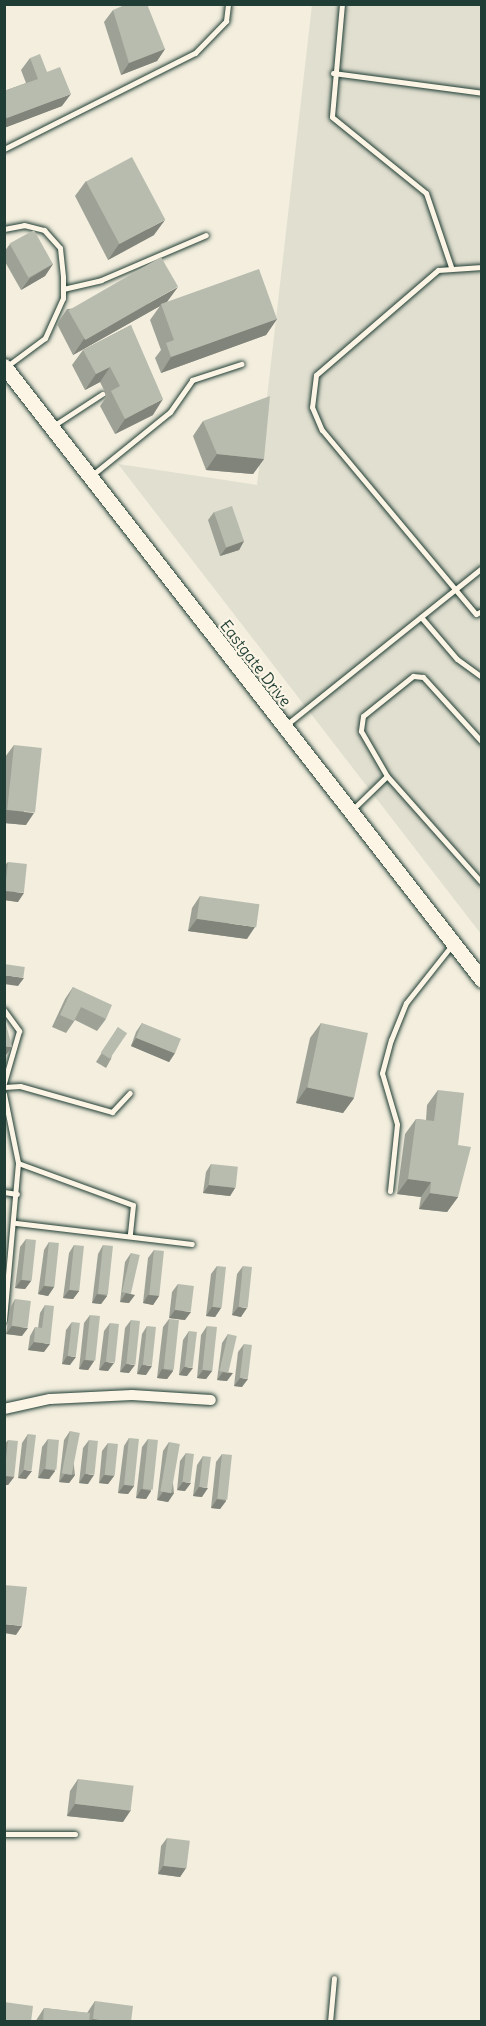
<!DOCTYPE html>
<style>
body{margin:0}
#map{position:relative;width:486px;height:2026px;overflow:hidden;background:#f3eede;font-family:Delius,sans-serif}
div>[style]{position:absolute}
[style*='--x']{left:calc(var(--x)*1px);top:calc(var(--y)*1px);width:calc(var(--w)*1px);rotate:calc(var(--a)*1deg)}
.built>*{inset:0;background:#e1dfd0}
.roads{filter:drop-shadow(0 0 2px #1f3d34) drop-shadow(0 0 2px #1f3d34)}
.lane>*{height:5px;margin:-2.5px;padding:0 2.5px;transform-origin:2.5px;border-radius:2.5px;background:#fcf5e5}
.street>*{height:10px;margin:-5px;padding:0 5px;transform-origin:5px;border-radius:5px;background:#fcf5e5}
.secondary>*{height:15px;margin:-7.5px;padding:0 7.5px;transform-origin:7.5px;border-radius:7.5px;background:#fcf5e5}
.wall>*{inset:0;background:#9ea296}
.shaded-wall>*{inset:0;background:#81847a}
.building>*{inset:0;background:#b8bcae;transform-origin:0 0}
span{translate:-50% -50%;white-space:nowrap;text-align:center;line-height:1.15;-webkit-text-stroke:4.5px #fcf5e5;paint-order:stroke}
.street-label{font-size:16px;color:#1f3d34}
.frame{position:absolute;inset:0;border:6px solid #1f3d34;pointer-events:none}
</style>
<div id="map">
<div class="built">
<i style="clip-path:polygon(312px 5px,481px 5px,481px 934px,118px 464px,257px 485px)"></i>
</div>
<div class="roads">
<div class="lane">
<i style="--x:342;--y:4;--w:113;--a:95.1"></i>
<i style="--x:332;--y:117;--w:121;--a:39"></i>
<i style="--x:426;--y:193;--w:78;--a:71.3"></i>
<i style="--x:333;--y:73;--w:150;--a:7.6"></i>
<i style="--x:4;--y:149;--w:214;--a:-26.7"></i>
<i style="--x:195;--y:53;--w:45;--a:-45.9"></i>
<i style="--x:226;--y:21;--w:17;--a:-83"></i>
<i style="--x:4;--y:229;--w:20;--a:-11"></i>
<i style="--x:24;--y:225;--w:21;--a:14"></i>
<i style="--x:44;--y:230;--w:24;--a:48"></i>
<i style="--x:60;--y:248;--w:29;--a:84"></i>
<i style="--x:63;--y:277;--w:21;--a:90"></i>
<i style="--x:63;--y:298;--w:44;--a:114.2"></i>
<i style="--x:45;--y:338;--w:47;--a:143.6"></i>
<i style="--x:482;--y:267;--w:44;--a:176.1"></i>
<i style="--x:438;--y:270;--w:161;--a:139.3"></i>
<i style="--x:316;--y:375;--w:32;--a:97"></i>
<i style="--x:312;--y:407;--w:25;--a:67"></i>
<i style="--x:322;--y:430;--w:240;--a:50.1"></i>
<i style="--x:476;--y:614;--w:7;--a:-27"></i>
<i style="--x:63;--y:289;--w:39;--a:-13"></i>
<i style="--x:101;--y:280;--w:114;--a:-23.2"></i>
<i style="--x:53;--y:426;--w:59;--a:-33.1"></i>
<i style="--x:91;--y:476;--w:102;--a:-39"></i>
<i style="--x:170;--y:412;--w:39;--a:-55"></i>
<i style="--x:192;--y:380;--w:52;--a:-18.1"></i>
<i style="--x:421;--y:617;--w:55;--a:49.4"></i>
<i style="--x:457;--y:659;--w:31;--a:36"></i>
<i style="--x:286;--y:725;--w:251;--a:-38.7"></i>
<i style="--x:482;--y:742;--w:88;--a:-132.2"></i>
<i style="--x:423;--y:677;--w:10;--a:-174"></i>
<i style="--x:413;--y:676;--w:64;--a:141.3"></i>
<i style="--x:363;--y:716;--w:15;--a:98"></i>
<i style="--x:361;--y:731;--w:52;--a:60"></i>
<i style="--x:387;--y:776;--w:143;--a:48.4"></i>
<i style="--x:351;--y:811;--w:50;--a:-44.2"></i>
<i style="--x:4;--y:1010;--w:26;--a:54"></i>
<i style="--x:19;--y:1031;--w:54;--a:106.1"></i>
<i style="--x:4;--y:1087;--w:16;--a:-4"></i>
<i style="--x:20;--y:1086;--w:96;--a:15.8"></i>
<i style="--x:112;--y:1112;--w:26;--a:-47"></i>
<i style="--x:4;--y:1094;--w:70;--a:78.5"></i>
<i style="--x:18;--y:1163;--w:158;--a:95.1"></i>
<i style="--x:18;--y:1163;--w:122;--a:20.1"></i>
<i style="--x:133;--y:1205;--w:31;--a:96"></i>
<i style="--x:390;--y:1191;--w:67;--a:-84"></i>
<i style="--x:397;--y:1124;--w:53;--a:-106.4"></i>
<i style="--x:382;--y:1073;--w:34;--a:-75"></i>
<i style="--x:391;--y:1040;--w:40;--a:-68"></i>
<i style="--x:406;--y:1003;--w:74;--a:-51.6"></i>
<i style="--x:4;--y:1192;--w:13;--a:9"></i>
<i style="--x:16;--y:1223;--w:177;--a:6.8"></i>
<i style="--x:4;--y:1834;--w:71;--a:0"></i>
<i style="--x:330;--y:2022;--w:44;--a:-84.8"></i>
</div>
<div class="street">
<i style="--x:4;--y:1409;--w:47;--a:-12.3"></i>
<i style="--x:50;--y:1399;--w:82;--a:-2.8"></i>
<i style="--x:132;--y:1395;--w:79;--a:3.6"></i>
</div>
<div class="secondary">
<i style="--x:4;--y:366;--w:778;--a:52.1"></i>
</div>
</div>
<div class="wall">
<i style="clip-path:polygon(113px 10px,165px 49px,157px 61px,121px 75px,104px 22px)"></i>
<i style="clip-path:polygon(30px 58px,47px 72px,62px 106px,4px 128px,4px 91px,26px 83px,21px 70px)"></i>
<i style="clip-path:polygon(86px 181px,154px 235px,108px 260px,75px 196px)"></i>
<i style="clip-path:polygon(10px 244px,53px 264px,45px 276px,21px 290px,4px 260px,4px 252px)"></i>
<i style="clip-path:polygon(167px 302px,277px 319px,266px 335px,161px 373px,155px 358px,161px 350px,150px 320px,160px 306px,73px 355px,57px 324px,67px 309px)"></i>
<i style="clip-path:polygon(131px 325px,153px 415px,115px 434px,100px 406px,107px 396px,100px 382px,85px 390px,72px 365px,83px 350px)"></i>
<i style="clip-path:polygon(203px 421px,264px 459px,253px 474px,206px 470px,193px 436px)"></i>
<i style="clip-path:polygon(214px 512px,244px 541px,239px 550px,220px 556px,208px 520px)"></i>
<i style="clip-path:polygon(14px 745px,26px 825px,4px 823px,4px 763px,5px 757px)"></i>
<i style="clip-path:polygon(8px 862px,18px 902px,4px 900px,4px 866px)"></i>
<i style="clip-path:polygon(200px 896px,247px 939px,188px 931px,192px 908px)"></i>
<i style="clip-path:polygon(73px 987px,106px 1019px,97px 1031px,75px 1020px,66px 1033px,52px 1027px,65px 999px)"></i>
<i style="clip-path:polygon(142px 1023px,175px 1053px,169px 1062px,131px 1046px,136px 1032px)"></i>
<i style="clip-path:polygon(321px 1023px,354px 1098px,343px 1113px,296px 1103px,310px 1038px)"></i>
<i style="clip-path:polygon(118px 1027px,111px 1059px,106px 1068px,96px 1062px)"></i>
<i style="clip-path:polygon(438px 1090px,458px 1145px,458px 1197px,447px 1212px,419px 1209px,421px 1197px,397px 1194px,405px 1134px,416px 1119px,426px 1120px,427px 1105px)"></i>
<i style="clip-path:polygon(211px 1164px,235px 1188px,230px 1196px,203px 1193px,206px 1172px)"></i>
<i style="clip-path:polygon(26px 1239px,31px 1281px,25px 1289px,15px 1288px,20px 1247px)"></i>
<i style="clip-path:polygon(49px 1242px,54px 1287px,48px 1296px,38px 1294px,44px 1250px)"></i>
<i style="clip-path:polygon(74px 1245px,79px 1291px,73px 1299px,63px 1298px,69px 1253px)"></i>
<i style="clip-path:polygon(103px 1245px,107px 1296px,101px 1304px,92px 1303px,98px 1254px)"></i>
<i style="clip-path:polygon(154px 1250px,159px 1296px,153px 1305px,143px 1303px,148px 1258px)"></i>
<i style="clip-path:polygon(131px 1253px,129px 1303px,120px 1302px,125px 1262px)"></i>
<i style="clip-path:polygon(217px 1266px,221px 1308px,215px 1317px,206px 1316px,211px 1274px)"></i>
<i style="clip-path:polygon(243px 1266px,241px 1317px,232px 1315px,237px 1274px)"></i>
<i style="clip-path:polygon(178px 1284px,185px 1320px,169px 1318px,172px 1292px)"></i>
<i style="clip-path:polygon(15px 1299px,22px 1336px,6px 1334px,10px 1308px)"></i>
<i style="clip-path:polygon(45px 1305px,44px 1352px,28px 1350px,30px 1336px,35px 1327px,38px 1328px,40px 1313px)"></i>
<i style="clip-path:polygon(90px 1315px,94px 1361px,88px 1370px,79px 1369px,84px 1323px)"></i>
<i style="clip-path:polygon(169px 1319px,173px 1371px,167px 1379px,157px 1378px,163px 1327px)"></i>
<i style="clip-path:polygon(131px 1320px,129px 1373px,120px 1372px,125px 1328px)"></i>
<i style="clip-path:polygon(72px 1322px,70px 1365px,62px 1364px,66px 1330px)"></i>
<i style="clip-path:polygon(110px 1323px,108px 1371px,99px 1370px,104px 1331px)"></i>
<i style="clip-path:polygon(147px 1326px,146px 1375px,137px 1374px,142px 1334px)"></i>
<i style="clip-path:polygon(207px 1326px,212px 1371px,206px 1379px,197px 1378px,201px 1335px)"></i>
<i style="clip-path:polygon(189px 1331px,187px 1376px,179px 1375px,183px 1340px)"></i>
<i style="clip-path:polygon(228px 1334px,227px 1381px,217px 1380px,222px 1343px)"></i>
<i style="clip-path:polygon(244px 1344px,242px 1387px,234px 1386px,238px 1352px)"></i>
<i style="clip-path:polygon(70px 1431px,75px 1475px,69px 1483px,59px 1482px,64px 1440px)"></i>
<i style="clip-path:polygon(28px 1434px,26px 1479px,18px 1478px,22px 1443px)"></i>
<i style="clip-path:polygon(129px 1438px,134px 1486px,128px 1494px,118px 1493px,124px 1446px)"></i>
<i style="clip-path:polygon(48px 1439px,55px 1471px,49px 1479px,38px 1478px,42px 1447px)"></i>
<i style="clip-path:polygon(148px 1439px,151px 1491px,146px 1499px,136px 1498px,142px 1447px)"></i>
<i style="clip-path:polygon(8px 1440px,14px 1477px,8px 1485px,4px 1485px,4px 1445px)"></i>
<i style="clip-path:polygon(89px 1440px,88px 1484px,79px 1483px,83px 1448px)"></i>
<i style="clip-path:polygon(169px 1442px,174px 1493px,168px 1502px,157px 1500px,163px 1451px)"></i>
<i style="clip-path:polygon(108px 1443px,114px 1476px,108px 1484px,99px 1483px,102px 1451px)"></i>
<i style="clip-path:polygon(186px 1453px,185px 1491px,177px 1490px,180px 1461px)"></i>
<i style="clip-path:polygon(222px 1454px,226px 1501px,220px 1509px,211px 1508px,216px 1462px)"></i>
<i style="clip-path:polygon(203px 1456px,202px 1497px,193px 1496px,197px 1465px)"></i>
<i style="clip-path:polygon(78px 1779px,123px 1822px,67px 1816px,70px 1791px)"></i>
<i style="clip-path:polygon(167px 1838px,186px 1868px,180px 1877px,158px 1874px,161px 1846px)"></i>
<i style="clip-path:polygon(95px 2001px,131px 2022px,35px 2022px,44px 2008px,87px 2013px)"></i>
</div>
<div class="shaded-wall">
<i style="clip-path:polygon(165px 49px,157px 61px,121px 75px,129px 63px)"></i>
<i style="clip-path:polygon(71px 94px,62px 106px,4px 128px,4px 121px,7px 118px)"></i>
<i style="clip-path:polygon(165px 220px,154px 235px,108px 260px,119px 244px)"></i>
<i style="clip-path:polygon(53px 264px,45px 276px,21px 290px,30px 278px)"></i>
<i style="clip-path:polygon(178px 287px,167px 302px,161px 304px,160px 306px,73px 355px,84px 339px)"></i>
<i style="clip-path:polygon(277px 319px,266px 335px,161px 373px,171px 357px)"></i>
<i style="clip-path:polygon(110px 367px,100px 382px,85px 390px,96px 374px)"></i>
<i style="clip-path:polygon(163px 399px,153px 415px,115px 434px,125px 419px)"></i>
<i style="clip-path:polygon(217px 454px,264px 459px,253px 474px,206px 470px)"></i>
<i style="clip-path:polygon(244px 541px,239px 550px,220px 556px,226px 548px)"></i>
<i style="clip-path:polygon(6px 810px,34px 813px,26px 825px,4px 823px,4px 812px)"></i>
<i style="clip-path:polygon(4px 891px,24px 893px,18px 902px,4px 900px)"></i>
<i style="clip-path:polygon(197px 919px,255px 927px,247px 939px,188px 931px)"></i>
<i style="clip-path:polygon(4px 975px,24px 978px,18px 986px,4px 984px)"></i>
<i style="clip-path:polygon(136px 1038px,175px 1053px,169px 1062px,131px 1046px)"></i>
<i style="clip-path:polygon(4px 1046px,12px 1047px,6px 1055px,4px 1055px)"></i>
<i style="clip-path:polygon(307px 1087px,354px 1098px,343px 1113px,296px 1103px)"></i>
<i style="clip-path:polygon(408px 1179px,431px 1182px,421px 1197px,397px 1194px)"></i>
<i style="clip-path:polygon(209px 1185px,235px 1188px,230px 1196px,203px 1193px)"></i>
<i style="clip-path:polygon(430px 1193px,458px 1197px,447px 1212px,419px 1209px)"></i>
<i style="clip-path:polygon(21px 1280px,31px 1281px,25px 1289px,15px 1288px)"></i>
<i style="clip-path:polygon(44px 1286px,54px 1287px,48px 1296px,38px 1294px)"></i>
<i style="clip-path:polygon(69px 1290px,79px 1291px,73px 1299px,63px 1298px)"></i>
<i style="clip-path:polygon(126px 1293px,135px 1295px,129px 1303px,120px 1302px)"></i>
<i style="clip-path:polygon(97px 1294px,107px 1296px,101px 1304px,92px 1303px)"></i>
<i style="clip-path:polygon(148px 1295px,159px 1296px,153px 1305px,143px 1303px)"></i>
<i style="clip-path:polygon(212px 1307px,221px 1308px,215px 1317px,206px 1316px)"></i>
<i style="clip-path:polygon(238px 1307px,247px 1308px,241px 1317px,232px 1315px)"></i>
<i style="clip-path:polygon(175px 1310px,191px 1312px,185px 1320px,169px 1318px)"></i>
<i style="clip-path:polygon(12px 1326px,28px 1328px,22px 1336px,6px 1334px)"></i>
<i style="clip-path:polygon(34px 1342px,50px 1344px,44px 1352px,28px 1350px)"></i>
<i style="clip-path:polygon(67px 1356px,76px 1357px,70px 1365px,62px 1364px)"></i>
<i style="clip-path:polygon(84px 1360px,94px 1361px,88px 1370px,79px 1369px)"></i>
<i style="clip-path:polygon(105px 1362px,114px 1363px,108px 1371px,99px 1370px)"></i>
<i style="clip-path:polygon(126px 1364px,135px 1365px,129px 1373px,120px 1372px)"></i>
<i style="clip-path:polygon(142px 1365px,152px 1366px,146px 1375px,137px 1374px)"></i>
<i style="clip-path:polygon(184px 1367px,193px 1368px,187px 1376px,179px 1375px)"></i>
<i style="clip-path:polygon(162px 1369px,173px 1371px,167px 1379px,157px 1378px)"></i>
<i style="clip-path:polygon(203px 1370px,212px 1371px,206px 1379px,197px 1378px)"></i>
<i style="clip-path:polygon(223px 1372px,233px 1373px,227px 1381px,217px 1380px)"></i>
<i style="clip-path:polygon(240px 1378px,248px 1379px,242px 1387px,234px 1386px)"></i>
<i style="clip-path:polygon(44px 1469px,55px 1471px,49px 1479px,38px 1478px)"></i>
<i style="clip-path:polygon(24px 1470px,32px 1471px,26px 1479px,18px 1478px)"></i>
<i style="clip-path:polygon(65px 1474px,75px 1475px,69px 1483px,59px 1482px)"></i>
<i style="clip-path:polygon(85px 1474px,94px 1475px,88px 1484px,79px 1483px)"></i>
<i style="clip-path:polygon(104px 1475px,114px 1476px,108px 1484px,99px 1483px)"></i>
<i style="clip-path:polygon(4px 1476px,14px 1477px,8px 1485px,4px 1485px)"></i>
<i style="clip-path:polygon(183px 1482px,191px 1483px,185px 1491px,177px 1490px)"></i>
<i style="clip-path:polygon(124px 1485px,134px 1486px,128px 1494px,118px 1493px)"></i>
<i style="clip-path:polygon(199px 1487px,208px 1488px,202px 1497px,193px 1496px)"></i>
<i style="clip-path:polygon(141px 1489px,151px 1491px,146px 1499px,136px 1498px)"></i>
<i style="clip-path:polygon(163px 1492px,174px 1493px,168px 1502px,157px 1500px)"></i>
<i style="clip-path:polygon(217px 1499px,226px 1501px,220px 1509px,211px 1508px)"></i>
<i style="clip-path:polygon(4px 1624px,22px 1626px,16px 1635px,4px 1633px)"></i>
<i style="clip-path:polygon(75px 1804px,131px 1810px,123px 1822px,67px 1816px)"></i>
<i style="clip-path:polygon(163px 1866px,186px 1868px,180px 1877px,158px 1874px)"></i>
<i style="clip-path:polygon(93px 2019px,114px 2022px,91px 2022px)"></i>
</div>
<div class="building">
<i style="clip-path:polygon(127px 4px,147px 4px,165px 49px,129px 63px,113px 10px)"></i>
<i style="clip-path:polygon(40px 54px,47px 72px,60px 67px,71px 94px,7px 118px,4px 112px,4px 91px,38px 79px,30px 58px)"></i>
<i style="left:132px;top:157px;width:71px;height:52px;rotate:62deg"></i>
<i style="left:34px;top:230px;width:39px;height:28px;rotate:61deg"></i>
<i style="left:161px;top:257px;width:34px;height:107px;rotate:60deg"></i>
<i style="clip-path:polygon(259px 269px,277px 319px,171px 357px,166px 343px,174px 340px,161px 304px)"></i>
<i style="clip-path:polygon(131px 325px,163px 399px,125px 419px,111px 391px,120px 386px,110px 367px,96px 374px,83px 350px)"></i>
<i style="clip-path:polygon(270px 396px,264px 459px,217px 454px,203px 421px)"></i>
<i style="left:232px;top:506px;width:37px;height:19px;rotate:71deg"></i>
<i style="left:14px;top:745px;width:28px;height:65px;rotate:6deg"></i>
<i style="left:8px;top:862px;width:19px;height:29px;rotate:6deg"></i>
<i style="left:200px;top:896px;width:60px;height:23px;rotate:8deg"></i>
<i style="left:4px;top:964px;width:21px;height:11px;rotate:8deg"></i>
<i style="clip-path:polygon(73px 987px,112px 1005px,106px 1019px,81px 1007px,74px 1021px,60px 1015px)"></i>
<i style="clip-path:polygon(4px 1020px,5px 1020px,12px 1047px,4px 1046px)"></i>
<i style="left:142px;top:1023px;width:42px;height:16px;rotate:22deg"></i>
<i style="left:321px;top:1023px;width:48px;height:66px;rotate:12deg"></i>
<i style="left:118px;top:1027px;width:11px;height:31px;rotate:34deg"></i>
<i style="clip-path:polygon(438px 1090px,464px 1093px,458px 1145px,471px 1147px,458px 1197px,430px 1193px,431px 1182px,408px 1179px,416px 1119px,434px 1121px)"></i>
<i style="left:211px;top:1164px;width:27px;height:21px;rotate:6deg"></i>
<i style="left:26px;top:1239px;width:10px;height:41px;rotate:6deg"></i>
<i style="left:49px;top:1242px;width:10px;height:44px;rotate:6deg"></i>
<i style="left:74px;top:1245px;width:10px;height:45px;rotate:6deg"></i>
<i style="left:103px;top:1245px;width:10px;height:49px;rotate:6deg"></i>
<i style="left:154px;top:1250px;width:10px;height:45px;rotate:6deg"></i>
<i style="left:131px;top:1253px;width:9px;height:40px;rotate:13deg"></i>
<i style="left:217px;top:1266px;width:9px;height:41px;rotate:6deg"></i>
<i style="left:243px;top:1266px;width:9px;height:41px;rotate:6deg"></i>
<i style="left:178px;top:1284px;width:16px;height:26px;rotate:7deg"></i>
<i style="left:15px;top:1299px;width:16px;height:27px;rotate:7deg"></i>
<i style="clip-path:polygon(45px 1305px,54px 1306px,50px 1344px,34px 1342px,35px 1327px,42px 1328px)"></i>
<i style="left:90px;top:1315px;width:10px;height:45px;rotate:6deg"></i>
<i style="left:169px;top:1319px;width:10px;height:50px;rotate:6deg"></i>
<i style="left:131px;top:1320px;width:9px;height:44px;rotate:6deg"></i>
<i style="left:72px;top:1322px;width:8px;height:34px;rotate:7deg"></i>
<i style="left:110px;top:1323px;width:9px;height:39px;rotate:6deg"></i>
<i style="left:147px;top:1326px;width:9px;height:39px;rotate:6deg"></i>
<i style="left:207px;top:1326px;width:10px;height:44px;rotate:6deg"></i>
<i style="left:189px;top:1331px;width:8px;height:36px;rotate:7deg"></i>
<i style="left:228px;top:1334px;width:9px;height:38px;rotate:13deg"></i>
<i style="left:244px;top:1344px;width:8px;height:34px;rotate:7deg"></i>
<i style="left:70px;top:1431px;width:10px;height:43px;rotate:11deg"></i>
<i style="left:28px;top:1434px;width:8px;height:36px;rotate:7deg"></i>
<i style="left:129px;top:1438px;width:10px;height:47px;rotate:6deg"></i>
<i style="left:48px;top:1439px;width:11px;height:30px;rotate:5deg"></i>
<i style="left:148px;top:1439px;width:10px;height:50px;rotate:6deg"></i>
<i style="left:8px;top:1440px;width:10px;height:36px;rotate:6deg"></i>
<i style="left:89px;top:1440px;width:9px;height:34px;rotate:6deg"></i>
<i style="left:169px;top:1442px;width:11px;height:50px;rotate:10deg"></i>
<i style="left:108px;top:1443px;width:10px;height:32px;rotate:6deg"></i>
<i style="left:186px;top:1453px;width:8px;height:29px;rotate:7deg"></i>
<i style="left:222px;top:1454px;width:10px;height:45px;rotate:6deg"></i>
<i style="left:203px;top:1456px;width:8px;height:31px;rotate:7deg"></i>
<i style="clip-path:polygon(4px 1585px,27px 1587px,22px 1626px,4px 1624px)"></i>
<i style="left:78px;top:1779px;width:56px;height:25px;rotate:7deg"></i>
<i style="left:167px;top:1838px;width:23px;height:28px;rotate:7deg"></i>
<i style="clip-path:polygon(95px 2001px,133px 2006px,131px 2022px,114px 2022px,93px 2019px)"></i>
<i style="clip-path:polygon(4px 2002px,33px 2006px,31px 2022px,4px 2022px)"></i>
<i style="clip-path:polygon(44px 2008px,90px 2013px,89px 2022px,43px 2022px)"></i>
</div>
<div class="street-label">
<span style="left:256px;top:663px;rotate:52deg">Eastgate Drive</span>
</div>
<div class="frame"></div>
</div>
